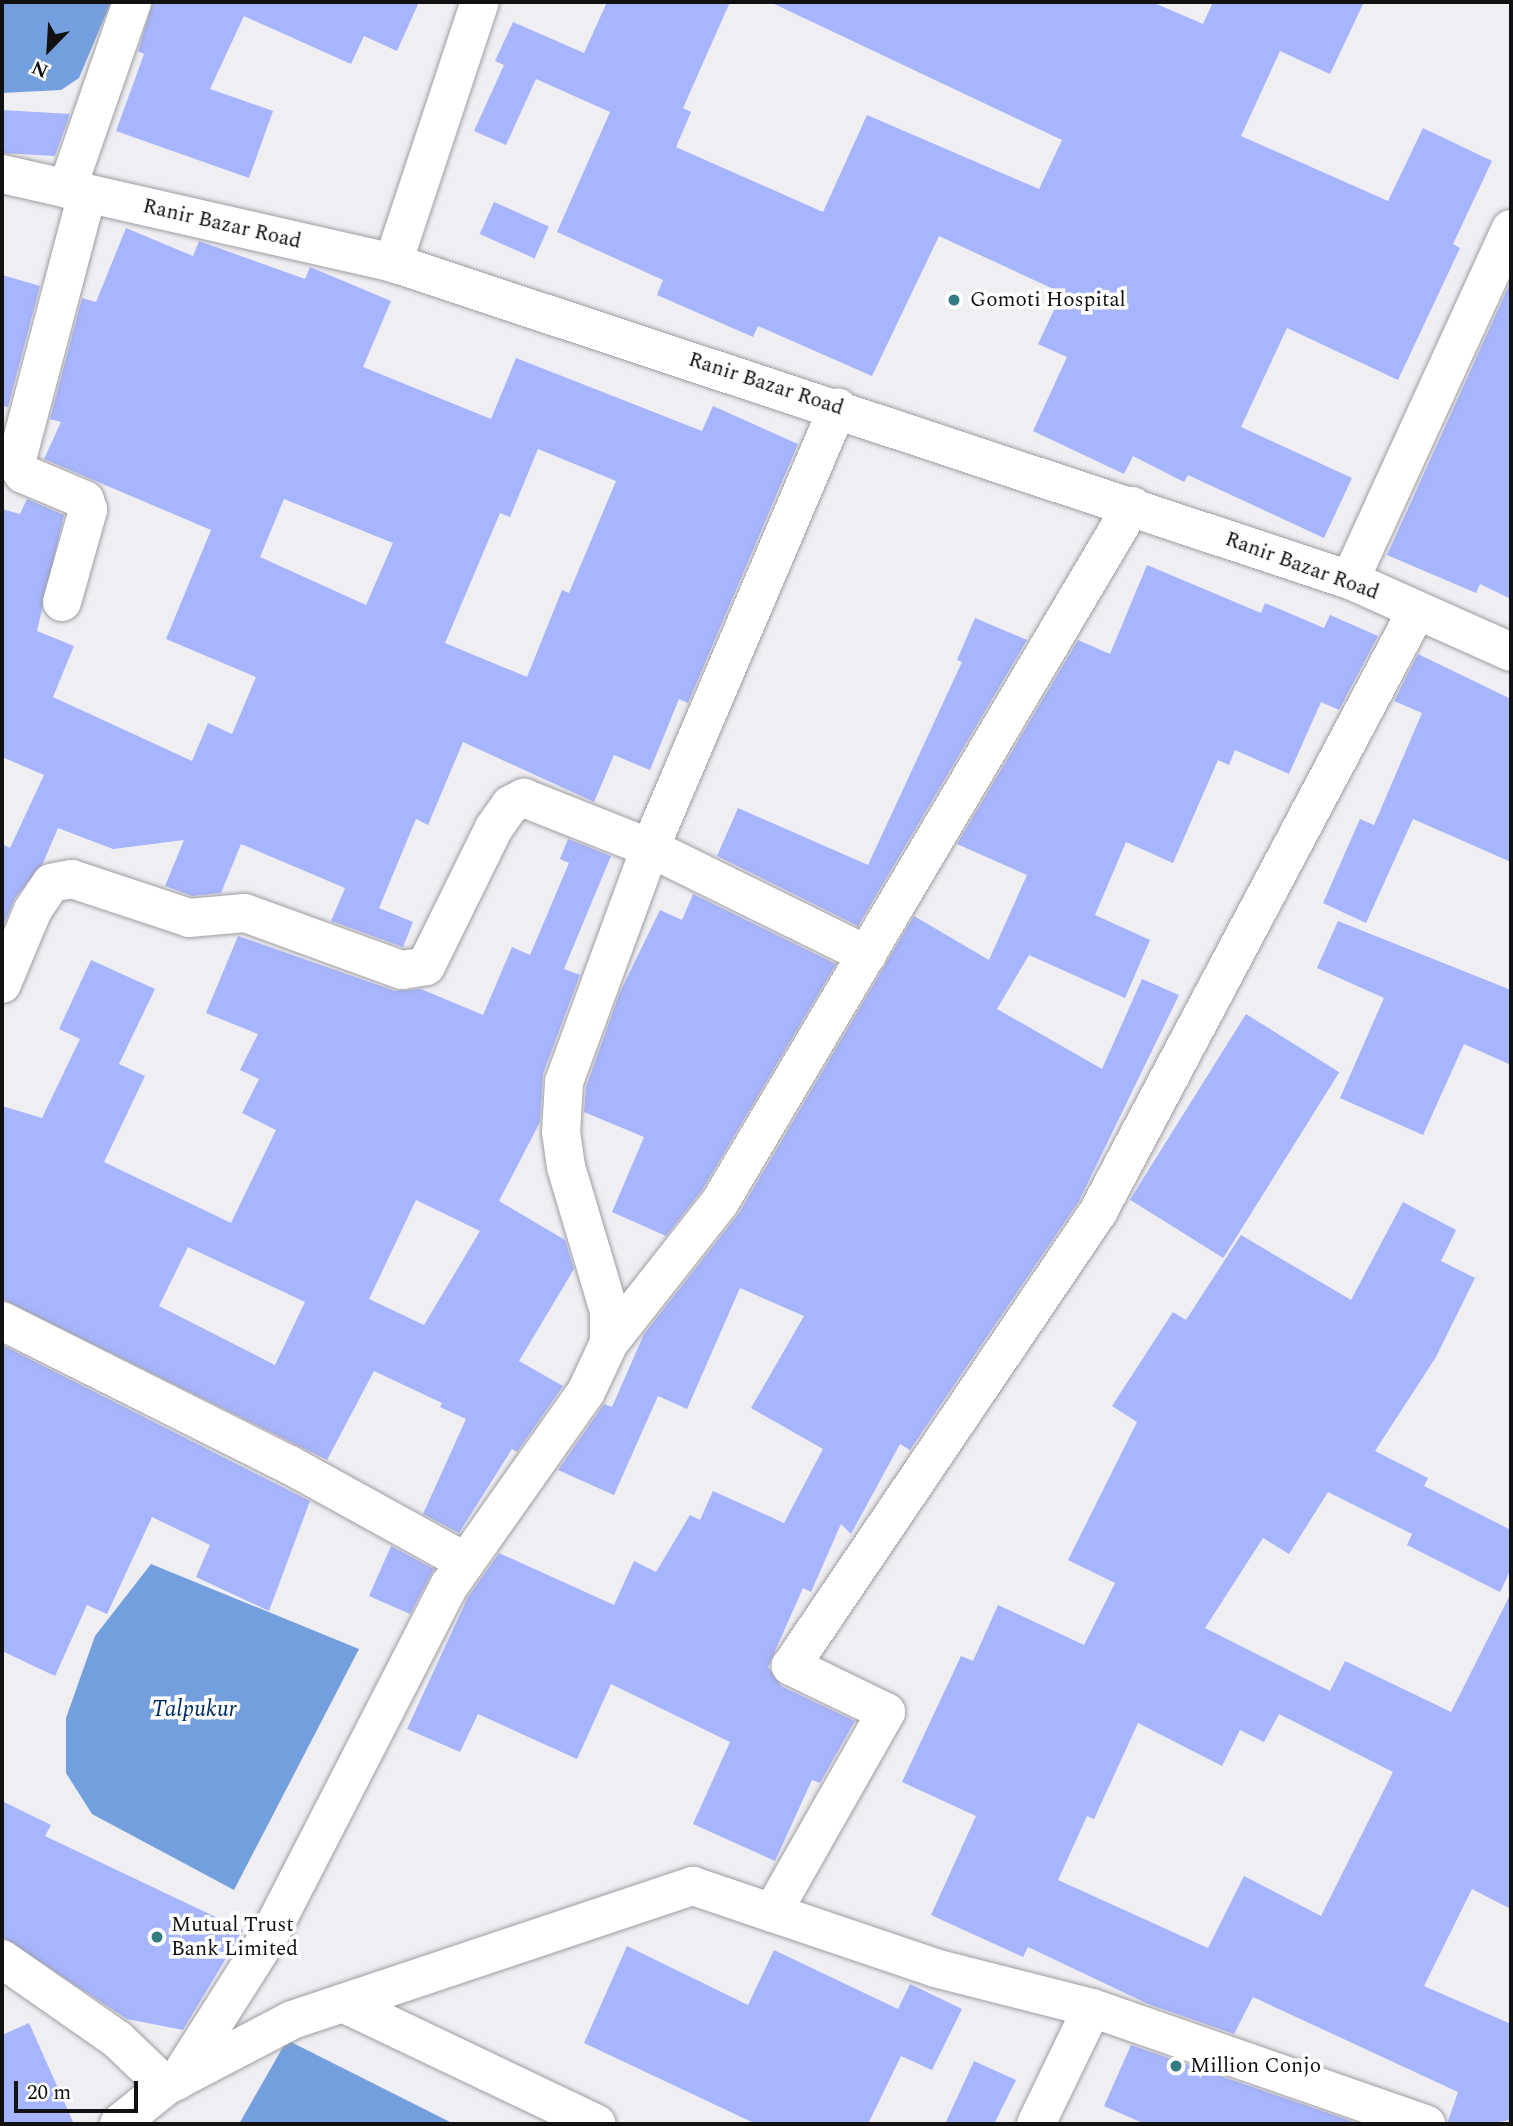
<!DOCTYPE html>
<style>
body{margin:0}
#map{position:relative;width:1513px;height:2126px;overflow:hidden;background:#efeef3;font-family:Spectral,serif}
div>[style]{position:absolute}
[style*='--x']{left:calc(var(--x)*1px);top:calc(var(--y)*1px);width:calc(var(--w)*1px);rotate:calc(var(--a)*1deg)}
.water>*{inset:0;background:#749fdf}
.building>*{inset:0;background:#a7b4fe;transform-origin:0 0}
.roads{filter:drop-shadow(0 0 2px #9e9da1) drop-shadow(0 0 2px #9e9da1)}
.minor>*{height:38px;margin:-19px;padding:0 19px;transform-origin:19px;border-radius:19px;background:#fff}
.major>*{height:38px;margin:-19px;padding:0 19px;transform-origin:19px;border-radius:19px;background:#fff}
.dots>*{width:19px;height:19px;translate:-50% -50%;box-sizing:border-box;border:4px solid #fff;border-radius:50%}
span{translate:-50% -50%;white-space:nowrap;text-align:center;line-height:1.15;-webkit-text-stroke:7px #fff;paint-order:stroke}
.street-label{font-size:21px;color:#111112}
.poi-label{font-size:21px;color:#111112}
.left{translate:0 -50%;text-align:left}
.water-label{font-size:23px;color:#012b63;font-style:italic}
.frame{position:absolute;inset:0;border:4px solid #111112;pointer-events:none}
.north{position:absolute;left:14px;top:14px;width:70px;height:70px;-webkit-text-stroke:5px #fff;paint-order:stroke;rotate:204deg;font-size:19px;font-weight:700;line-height:28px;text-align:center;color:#111112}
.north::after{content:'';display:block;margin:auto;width:24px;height:32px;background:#111112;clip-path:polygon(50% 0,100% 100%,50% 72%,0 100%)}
.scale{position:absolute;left:14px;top:2081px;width:124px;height:32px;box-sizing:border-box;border:4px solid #111112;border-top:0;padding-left:9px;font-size:21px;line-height:24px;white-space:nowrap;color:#111112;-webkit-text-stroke:5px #fff;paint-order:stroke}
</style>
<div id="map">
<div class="water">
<i style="clip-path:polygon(2px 2px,111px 2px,79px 78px,61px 90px,2px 93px)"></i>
<i style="clip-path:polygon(151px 1564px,359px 1649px,234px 1890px,92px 1814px,66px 1773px,66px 1718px,95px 1636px)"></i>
<i style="clip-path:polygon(287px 2040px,454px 2124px,239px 2124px)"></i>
</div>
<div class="building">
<i style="clip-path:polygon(153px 2px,419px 2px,397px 51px,364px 36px,351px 64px,244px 16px,210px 89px,273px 111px,249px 178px,116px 131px,144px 54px,138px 51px)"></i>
<i style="clip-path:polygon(607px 2px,730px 2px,683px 108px,691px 112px,676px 147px,823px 212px,867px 115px,1039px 189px,1062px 140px,770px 2px,1152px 2px,1203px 24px,1213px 2px,1364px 2px,1330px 74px,1280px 51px,1241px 136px,1388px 201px,1423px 128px,1492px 161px,1453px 244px,1460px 248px,1398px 380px,1287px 328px,1241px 427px,1352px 478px,1324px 538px,1188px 475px,1184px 482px,1133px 456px,1124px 474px,1033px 431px,1067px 357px,1038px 344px,1062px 293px,939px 236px,872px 376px,758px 326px,753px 337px,657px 295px,663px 280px,557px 232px,610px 112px,536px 79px,506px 145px,474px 131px,504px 65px,495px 61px,513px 22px,584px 53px)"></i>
<i style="clip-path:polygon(2px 110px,70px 114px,55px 156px,2px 153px)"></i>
<i style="left:494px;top:202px;width:60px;height:35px;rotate:24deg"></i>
<i style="clip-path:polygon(evenodd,126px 228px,193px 256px,199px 241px,305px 279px,310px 267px,391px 301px,363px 367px,491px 419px,516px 358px,702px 431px,713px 406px,798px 444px,688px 703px,679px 699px,650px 770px,614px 755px,594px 802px,463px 742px,428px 825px,416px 819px,379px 908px,413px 922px,403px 947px,331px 921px,345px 888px,241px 844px,221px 893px,192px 896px,165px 886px,184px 840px,113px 849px,58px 828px,43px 863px,15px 898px,2px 928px,2px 844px,10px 848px,44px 775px,2px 757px,2px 509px,20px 514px,27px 499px,64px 515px,37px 631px,74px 646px,53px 697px,192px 761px,208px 723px,232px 734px,256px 677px,166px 639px,211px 530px,44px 459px,61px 422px,50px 419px,82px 298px,96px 302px,126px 228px,538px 449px,616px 481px,569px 593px,562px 590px,527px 677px,445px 643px,500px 513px,510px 517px,538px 449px,126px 228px,284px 499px,393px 543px,366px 605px,260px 557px,284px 499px)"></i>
<i style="clip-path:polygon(2px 275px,40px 286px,8px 407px,2px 406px)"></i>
<i style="clip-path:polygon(1511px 281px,1511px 599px,1480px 584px,1476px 593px,1387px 555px)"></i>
<i style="clip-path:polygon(1147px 565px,1261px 613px,1265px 603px,1324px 628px,1330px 615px,1378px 636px,1339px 710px,1321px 702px,1289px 774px,1235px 750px,1229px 765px,1218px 760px,1173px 863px,1126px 842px,1095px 915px,1150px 940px,1125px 998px,1029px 955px,997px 1009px,1102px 1069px,1142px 979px,1179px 995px,1079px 1201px,910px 1450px,900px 1444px,851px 1534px,841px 1524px,811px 1592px,803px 1588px,768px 1667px,781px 1686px,855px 1721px,820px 1783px,812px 1780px,775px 1861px,693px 1824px,730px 1742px,611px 1684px,577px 1759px,478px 1714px,460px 1752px,407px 1729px,468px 1597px,499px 1553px,614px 1605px,634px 1561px,656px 1572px,690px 1515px,700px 1520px,713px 1491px,784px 1523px,823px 1449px,751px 1408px,804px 1316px,740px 1288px,687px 1409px,658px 1396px,614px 1495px,558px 1470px,604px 1404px,612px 1407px,644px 1334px,739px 1213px,914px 916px,989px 960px,1027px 875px,957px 844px,1078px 640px,1110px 654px)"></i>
<i style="clip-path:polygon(975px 618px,1027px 640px,858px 926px,717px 856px,738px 808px,868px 865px,962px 662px,957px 660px)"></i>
<i style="clip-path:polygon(1418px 654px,1511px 699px,1511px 862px,1413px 819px,1366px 923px,1323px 903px,1360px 819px,1374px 825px,1422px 713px,1394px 701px)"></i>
<i style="clip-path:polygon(evenodd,568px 839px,611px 856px,564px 969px,580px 975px,543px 1074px,540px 1122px,499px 1201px,565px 1240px,574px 1269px,519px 1361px,563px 1386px,517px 1452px,512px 1449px,459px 1533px,423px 1514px,466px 1419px,440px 1407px,442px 1403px,374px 1371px,327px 1460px,2px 1299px,2px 1106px,42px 1118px,80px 1039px,59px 1029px,91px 960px,155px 989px,119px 1064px,145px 1076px,104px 1162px,231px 1223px,276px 1130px,242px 1113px,259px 1079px,240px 1070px,258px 1034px,206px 1013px,238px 936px,395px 991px,421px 989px,483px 1015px,512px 947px,530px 955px,569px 863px,560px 859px,568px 839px,416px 1200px,480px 1231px,424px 1325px,369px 1299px,416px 1200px,568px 839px,188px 1247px,305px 1302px,275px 1365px,159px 1306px,188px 1247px)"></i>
<i style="clip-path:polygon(693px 894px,836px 964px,702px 1190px,666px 1236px,612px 1212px,644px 1137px,584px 1112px,586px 1087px,620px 992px,660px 910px,682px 920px)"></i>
<i style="clip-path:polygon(1338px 921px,1511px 990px,1511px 1065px,1464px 1044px,1423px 1135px,1340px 1098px,1384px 998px,1317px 968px)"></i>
<i style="left:1246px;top:1014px;width:110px;height:219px;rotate:32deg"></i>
<i style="clip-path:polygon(evenodd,1403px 1202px,1456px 1230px,1441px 1261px,1475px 1278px,1436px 1357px,1375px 1451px,1428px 1478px,1424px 1486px,1511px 1530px,1511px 1569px,1500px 1592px,1407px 1545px,1412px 1534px,1328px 1492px,1289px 1554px,1263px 1538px,1205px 1628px,1330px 1691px,1345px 1661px,1451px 1712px,1511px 1593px,1511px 1909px,1472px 1889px,1424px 1986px,1511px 2024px,1511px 2120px,1486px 2124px,1447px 2124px,1458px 2092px,1253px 1997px,1234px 2034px,1148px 2004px,1028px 1947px,1023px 1957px,931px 1915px,976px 1816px,902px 1782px,961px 1656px,973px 1661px,998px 1605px,1084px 1645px,1115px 1583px,1068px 1560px,1137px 1422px,1112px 1406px,1173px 1312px,1186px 1320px,1241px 1235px,1351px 1300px,1403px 1202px,1279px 1714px,1393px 1772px,1321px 1916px,1244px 1876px,1208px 1948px,1058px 1880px,1087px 1816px,1094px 1819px,1138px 1723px,1222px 1766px,1240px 1730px,1264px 1742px,1279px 1714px)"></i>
<i style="clip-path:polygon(2px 1345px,310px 1501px,269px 1611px,196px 1577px,210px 1545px,152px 1517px,107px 1614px,87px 1605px,55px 1676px,2px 1651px)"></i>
<i style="clip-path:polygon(391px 1546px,434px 1569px,410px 1614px,369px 1596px)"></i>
<i style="clip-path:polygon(2px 1801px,51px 1825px,45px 1836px,243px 1930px,183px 2030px,127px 2019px,2px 1937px)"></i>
<i style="clip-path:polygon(627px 1946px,748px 2005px,774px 1950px,898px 2009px,910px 1984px,962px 2009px,932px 2070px,901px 2056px,868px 2124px,756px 2124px,584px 2043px)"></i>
<i style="clip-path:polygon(29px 2023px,74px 2124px,2px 2124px,2px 2035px)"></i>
<i style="clip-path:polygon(1131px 2045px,1360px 2124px,1145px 2124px,1104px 2106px)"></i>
<i style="clip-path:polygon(974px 2061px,1016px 2080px,994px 2124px,945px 2124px)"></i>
</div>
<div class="roads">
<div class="minor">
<i style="--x:67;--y:189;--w:198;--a:-70.8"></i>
<i style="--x:393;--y:263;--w:275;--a:-71.6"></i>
<i style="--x:1350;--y:580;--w:386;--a:-65.4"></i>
<i style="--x:62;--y:602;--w:96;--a:-74.2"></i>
<i style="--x:88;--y:510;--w:10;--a:-107"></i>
<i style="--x:85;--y:500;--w:67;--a:-157.2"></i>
<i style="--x:23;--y:474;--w:13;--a:-122"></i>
<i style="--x:16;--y:463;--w:278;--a:-75.2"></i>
<i style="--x:2;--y:984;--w:80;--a:-67.3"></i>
<i style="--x:33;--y:910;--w:32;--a:-56"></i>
<i style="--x:51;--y:883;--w:21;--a:-11"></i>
<i style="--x:72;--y:879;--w:123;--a:18.4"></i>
<i style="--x:189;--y:918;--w:56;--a:-5.1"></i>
<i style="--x:245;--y:913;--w:167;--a:20"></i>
<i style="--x:402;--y:970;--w:24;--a:-9"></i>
<i style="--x:426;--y:966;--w:154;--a:-63.8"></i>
<i style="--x:494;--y:828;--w:28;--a:-55"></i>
<i style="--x:510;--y:805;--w:16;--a:-27"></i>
<i style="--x:524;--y:798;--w:136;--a:21.6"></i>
<i style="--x:650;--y:848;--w:242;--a:26.2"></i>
<i style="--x:2;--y:1321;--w:322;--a:26.6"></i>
<i style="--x:290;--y:1465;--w:199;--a:28.9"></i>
<i style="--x:609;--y:1343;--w:32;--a:-90"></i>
<i style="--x:609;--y:1311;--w:150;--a:-106.6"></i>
<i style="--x:566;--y:1167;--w:34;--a:-98"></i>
<i style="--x:561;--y:1133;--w:51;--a:-86.6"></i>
<i style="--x:564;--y:1082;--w:249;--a:-69.8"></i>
<i style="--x:650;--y:848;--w:479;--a:-66.9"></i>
<i style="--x:772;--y:1913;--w:231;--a:-60.4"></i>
<i style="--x:886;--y:1712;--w:106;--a:-154.2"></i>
<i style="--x:791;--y:1666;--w:548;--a:-55.93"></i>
<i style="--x:1098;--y:1212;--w:681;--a:-62.08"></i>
<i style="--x:2;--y:1959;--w:141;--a:34.9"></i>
<i style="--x:118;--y:2040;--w:66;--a:43.8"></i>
<i style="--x:343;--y:2003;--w:281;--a:25.5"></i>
<i style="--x:177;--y:2081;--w:172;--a:-57.6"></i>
<i style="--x:269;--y:1936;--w:394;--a:-62.8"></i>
<i style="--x:449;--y:1586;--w:237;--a:-54.8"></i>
<i style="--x:586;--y:1392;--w:54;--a:-64.9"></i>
<i style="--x:609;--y:1343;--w:179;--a:-51.8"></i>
<i style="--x:720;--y:1202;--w:809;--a:-59.38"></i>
<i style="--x:119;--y:2124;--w:60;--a:-39"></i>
<i style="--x:166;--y:2086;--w:142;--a:-27.6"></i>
<i style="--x:292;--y:2020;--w:423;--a:-18.5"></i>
<i style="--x:693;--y:1886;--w:256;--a:18.7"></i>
<i style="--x:935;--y:1968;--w:162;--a:14.3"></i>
<i style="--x:1092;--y:2008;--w:354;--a:19.2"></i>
<i style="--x:1036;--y:2124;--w:129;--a:-64.2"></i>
</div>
<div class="major">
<i style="--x:2;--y:174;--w:401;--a:12.8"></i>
<i style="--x:393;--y:263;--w:1008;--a:18.33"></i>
<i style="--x:1350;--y:580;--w:176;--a:24.1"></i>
</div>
</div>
<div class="dots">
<i style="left:954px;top:300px;background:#337c82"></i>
<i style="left:157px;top:1937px;background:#337c82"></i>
<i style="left:1176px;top:2066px;background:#337c82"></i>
</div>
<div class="street-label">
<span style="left:222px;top:224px;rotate:13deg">Ranir Bazar Road</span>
<span style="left:766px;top:384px;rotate:18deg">Ranir Bazar Road</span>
<span style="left:1302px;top:566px;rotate:20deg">Ranir Bazar Road</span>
</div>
<div class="poi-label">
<span class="left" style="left:970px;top:300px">Gomoti Hospital</span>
<span class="left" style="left:171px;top:1937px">Mutual Trust<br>Bank Limited</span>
<span class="left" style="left:1190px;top:2066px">Million Conjo</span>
</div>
<div class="water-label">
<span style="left:194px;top:1710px">Talpukur</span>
</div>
<div class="frame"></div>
<div class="north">N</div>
<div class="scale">20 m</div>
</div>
